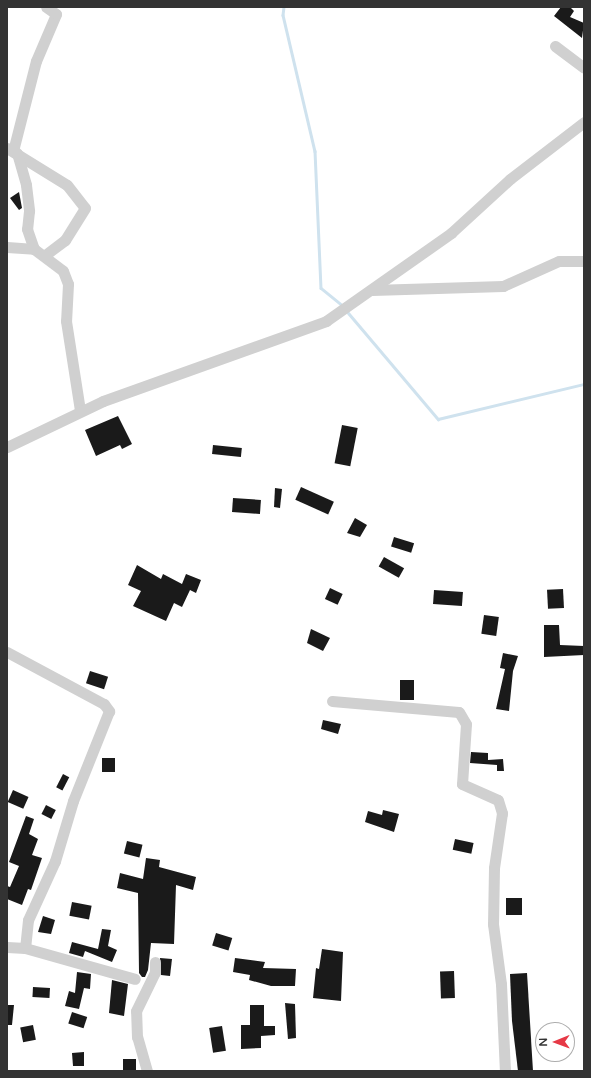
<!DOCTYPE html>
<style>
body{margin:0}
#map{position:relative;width:591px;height:1078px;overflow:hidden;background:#fff;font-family:"Varela Round",sans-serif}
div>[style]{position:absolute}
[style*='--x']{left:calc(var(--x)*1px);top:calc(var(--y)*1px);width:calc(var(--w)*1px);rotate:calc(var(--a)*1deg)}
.stream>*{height:2.5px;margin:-1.25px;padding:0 1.25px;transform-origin:1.25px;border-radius:1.25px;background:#cfe2ee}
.building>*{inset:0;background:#1a1a1a;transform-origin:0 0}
.minor>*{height:11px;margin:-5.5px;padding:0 5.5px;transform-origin:5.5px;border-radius:5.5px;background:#d0d0d0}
span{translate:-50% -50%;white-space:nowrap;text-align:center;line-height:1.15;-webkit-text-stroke:4px #fff;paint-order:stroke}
.frame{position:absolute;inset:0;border:8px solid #333;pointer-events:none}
.north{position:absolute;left:535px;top:1022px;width:40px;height:40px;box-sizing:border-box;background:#fff;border:1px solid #adadad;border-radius:50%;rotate:269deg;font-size:11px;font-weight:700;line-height:16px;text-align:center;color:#333}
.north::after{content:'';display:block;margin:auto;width:14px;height:18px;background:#e63946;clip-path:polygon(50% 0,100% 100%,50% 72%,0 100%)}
</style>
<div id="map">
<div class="stream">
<i style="--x:284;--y:7;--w:8;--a:97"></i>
<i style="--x:283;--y:15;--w:140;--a:76.8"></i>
<i style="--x:315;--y:151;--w:137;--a:87.5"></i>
<i style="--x:321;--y:288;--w:28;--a:39"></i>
<i style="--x:346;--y:310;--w:143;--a:49.8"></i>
<i style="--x:438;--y:419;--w:150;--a:-13.5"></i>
</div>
<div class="building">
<i style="clip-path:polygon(561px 7px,570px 7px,574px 11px,570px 17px,584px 23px,582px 38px,554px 16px)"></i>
<i style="clip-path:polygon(19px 192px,22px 208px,19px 210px,10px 198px)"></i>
<i style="clip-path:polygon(118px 416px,132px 444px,122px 449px,120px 445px,96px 456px,85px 430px)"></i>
<i style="left:342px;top:425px;width:16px;height:39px;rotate:11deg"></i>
<i style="left:213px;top:445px;width:29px;height:9px;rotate:6deg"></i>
<i style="left:301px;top:487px;width:36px;height:14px;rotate:24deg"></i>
<i style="clip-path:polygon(275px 488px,282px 489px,280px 508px,274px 507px)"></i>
<i style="left:233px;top:498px;width:28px;height:14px;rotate:4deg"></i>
<i style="clip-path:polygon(355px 518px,367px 525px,360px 537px,347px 533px)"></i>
<i style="left:394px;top:537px;width:21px;height:10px;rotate:17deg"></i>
<i style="left:384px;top:557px;width:23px;height:11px;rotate:29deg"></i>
<i style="clip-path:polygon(137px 565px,161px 579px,163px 574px,182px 584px,186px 574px,201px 580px,196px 593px,190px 590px,182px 607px,174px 603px,166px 621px,133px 606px,141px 591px,128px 585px)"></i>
<i style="left:330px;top:588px;width:14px;height:12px;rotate:25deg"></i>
<i style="left:563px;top:589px;width:19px;height:16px;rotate:87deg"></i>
<i style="left:434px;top:590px;width:29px;height:14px;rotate:4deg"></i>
<i style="left:484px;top:615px;width:15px;height:19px;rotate:8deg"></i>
<i style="clip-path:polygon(544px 625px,559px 625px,560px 645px,584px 646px,584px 655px,544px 657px)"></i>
<i style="clip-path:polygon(311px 629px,330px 638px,323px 651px,307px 643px)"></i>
<i style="clip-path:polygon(503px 653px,518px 656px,513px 671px,509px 711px,496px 709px,505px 669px,500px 668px)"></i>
<i style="left:90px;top:671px;width:19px;height:13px;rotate:18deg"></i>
<i style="left:400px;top:680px;width:14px;height:20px"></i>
<i style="clip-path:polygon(323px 720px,341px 724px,338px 734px,321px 729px)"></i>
<i style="clip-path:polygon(471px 752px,488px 753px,488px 760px,503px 759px,504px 771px,497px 771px,497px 765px,470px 763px)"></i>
<i style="left:102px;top:758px;width:13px;height:14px"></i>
<i style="left:63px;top:774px;width:7px;height:15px;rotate:27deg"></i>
<i style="left:13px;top:790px;width:17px;height:13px;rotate:24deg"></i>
<i style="left:46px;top:805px;width:11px;height:10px;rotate:27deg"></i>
<i style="clip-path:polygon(383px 810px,399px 814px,394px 832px,365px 822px,368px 811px,382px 815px)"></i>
<i style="clip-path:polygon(26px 816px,34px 819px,29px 834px,38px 839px,32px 855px,42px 858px,31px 890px,28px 889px,22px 905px,7px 899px,7px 886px,10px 887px,19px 866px,9px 862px)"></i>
<i style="left:455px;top:839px;width:19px;height:11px;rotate:12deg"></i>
<i style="left:127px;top:841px;width:16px;height:13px;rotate:14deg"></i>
<i style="clip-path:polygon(146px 858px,160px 860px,159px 867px,196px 877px,193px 890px,176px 885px,174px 944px,151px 943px,148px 970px,145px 977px,142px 977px,139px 973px,138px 893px,117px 888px,120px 873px,143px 879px)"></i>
<i style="left:506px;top:898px;width:16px;height:17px"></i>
<i style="left:72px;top:902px;width:20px;height:14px;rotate:11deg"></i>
<i style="clip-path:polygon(43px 916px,55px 920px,51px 934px,38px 932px)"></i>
<i style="clip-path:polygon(102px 929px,111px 930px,108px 946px,117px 950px,112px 962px,85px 951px,83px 957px,69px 953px,72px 942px,98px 949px)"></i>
<i style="left:216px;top:933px;width:17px;height:13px;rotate:17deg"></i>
<i style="clip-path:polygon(322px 949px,343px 952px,341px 1001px,313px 998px,316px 968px,319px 969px)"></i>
<i style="clip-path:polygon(160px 958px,172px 959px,170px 976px,161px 975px)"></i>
<i style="clip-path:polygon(235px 958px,265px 962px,263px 968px,296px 969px,295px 986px,271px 986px,249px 980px,250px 975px,233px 972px)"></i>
<i style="left:454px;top:971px;width:27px;height:14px;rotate:88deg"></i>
<i style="clip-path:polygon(77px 972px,91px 974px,90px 989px,84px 988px,79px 1009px,65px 1006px,69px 991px,75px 993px)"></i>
<i style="clip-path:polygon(527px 973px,533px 1071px,518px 1071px,512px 1021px,510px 974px)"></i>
<i style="clip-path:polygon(112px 980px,128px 984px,124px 1016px,109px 1013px)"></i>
<i style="left:33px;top:987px;width:17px;height:10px;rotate:3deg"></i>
<i style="clip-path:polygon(285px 1003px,295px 1004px,296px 1038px,288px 1039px)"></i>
<i style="clip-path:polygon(7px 1005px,14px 1005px,12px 1025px,7px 1025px)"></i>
<i style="clip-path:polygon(250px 1005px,264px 1005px,264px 1026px,275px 1026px,275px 1035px,261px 1036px,261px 1048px,241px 1049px,241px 1025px,250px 1025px)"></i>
<i style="left:72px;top:1012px;width:16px;height:12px;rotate:18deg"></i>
<i style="left:33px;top:1025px;width:15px;height:13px;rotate:79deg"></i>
<i style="left:222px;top:1026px;width:25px;height:13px;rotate:81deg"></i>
<i style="clip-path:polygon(84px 1052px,84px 1066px,73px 1066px,72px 1053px)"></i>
<i style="left:123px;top:1059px;width:13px;height:12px"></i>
</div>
<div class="minor">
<i style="--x:555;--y:46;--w:36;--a:37"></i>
<i style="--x:7;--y:148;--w:70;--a:31.7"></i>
<i style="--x:67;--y:185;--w:29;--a:52"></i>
<i style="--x:85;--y:208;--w:38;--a:122"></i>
<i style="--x:65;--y:240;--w:25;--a:143"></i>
<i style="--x:13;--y:151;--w:93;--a:-75.7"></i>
<i style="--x:36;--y:61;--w:51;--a:-66.9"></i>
<i style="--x:56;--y:14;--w:12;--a:-145"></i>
<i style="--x:17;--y:153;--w:33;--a:74"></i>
<i style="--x:26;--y:185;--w:26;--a:83"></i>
<i style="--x:29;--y:211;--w:18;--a:96"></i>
<i style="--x:27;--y:229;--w:21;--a:71"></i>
<i style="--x:7;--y:247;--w:27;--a:4"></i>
<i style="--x:34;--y:249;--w:36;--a:37"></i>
<i style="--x:63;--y:271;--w:14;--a:69"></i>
<i style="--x:68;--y:284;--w:37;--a:93"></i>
<i style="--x:66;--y:321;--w:90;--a:81.1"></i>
<i style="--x:372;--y:290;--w:131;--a:-1.7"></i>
<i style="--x:503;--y:286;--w:61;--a:-24.1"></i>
<i style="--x:559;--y:261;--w:25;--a:0"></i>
<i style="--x:7;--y:447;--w:106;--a:-25.6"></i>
<i style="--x:103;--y:401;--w:237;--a:-19.7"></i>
<i style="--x:326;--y:321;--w:153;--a:-35.1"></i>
<i style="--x:451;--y:233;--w:80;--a:-42.5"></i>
<i style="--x:510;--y:179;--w:93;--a:-37.6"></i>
<i style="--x:7;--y:652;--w:110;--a:28.2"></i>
<i style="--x:104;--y:704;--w:9;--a:54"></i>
<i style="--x:109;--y:711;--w:97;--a:111.8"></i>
<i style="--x:73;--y:801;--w:63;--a:106.7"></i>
<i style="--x:55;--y:861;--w:65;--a:114.6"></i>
<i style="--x:28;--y:920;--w:28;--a:96"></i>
<i style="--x:332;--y:701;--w:127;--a:5"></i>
<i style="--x:459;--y:712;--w:14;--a:60"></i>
<i style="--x:466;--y:724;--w:60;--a:93.8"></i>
<i style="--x:462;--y:784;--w:39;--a:24"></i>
<i style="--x:498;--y:800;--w:14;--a:73"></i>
<i style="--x:502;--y:813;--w:56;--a:98.3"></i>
<i style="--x:494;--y:868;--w:56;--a:91"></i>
<i style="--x:493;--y:924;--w:61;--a:82.4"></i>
<i style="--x:501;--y:984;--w:87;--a:87.4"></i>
<i style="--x:7;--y:947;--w:18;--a:3"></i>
<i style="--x:25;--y:948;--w:114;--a:15.7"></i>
<i style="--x:147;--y:1071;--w:35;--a:-106"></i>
<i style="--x:137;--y:1037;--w:26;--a:-92"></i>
<i style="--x:136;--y:1011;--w:43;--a:-64"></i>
<i style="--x:155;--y:972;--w:10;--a:-90"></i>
</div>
<div class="frame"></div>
<div class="north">N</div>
</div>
